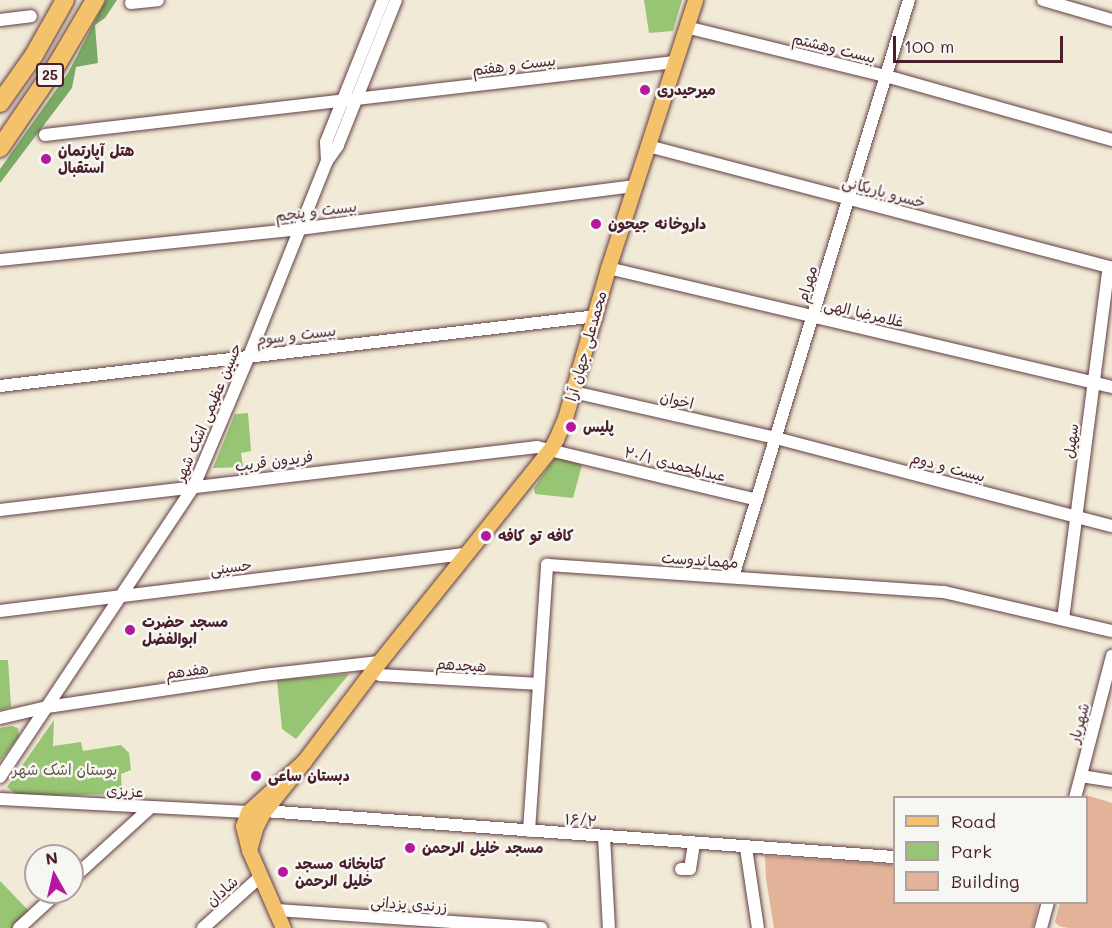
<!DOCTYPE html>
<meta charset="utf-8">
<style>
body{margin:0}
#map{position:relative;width:1112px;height:928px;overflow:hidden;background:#f1ead6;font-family:Mali,"Playpen Sans Arabic",sans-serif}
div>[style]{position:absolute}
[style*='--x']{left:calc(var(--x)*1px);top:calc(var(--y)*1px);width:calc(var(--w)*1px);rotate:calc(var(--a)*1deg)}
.green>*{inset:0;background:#98c573}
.forest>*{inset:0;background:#7aaa65}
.building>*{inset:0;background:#e2b399}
.roads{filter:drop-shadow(0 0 2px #633d45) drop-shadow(0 0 2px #633d45)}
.minor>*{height:12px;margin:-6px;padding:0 6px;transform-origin:6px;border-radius:6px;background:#fff}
.major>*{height:15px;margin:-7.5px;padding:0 7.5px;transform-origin:7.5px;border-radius:7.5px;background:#f4c26a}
.highway>*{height:18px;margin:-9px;padding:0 9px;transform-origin:9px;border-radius:9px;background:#f4c26a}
.dots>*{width:16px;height:16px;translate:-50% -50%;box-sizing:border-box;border:3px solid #f6f6f2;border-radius:50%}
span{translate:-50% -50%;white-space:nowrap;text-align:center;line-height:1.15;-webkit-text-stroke:5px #f6f6f2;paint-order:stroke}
.shield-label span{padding:2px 4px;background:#f6f6f2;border:2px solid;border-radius:4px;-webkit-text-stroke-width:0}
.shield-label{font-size:14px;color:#4a1f2b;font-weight:700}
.street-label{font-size:15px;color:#4a1f2b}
.poi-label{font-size:15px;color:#4a1f2b;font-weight:700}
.left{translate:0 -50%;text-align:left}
.park-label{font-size:15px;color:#615141}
.legend{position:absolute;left:893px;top:796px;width:195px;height:108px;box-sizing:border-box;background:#f6f6f2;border:2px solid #b1a0a2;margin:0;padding:8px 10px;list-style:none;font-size:18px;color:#4a1f2b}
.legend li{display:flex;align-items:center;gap:12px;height:30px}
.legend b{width:30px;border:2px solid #b1a0a2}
.north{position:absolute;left:24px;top:844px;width:60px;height:60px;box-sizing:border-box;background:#f6f6f2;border:2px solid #b1a0a2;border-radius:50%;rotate:352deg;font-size:16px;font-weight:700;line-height:24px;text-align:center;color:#4a1f2b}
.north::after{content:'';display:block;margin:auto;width:21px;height:27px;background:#b5179e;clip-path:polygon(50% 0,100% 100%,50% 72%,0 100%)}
.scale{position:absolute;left:893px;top:36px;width:170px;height:27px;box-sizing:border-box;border:3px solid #4a1f2b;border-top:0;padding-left:8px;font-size:18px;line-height:21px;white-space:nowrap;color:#4a1f2b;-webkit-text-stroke:4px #f6f6f2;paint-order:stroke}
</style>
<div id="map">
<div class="green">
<i style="clip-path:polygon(644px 0,682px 0,673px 31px,649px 33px)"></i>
<i style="clip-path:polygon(248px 413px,251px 451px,241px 453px,243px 467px,213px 468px,235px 414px)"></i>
<i style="clip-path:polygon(556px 456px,582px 465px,573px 498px,535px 494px,534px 488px)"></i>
<i style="clip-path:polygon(0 660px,8px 660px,11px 707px,0 710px)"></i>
<i style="clip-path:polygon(349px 674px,296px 739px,282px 729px,277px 680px)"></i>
<i style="clip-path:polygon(54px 720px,53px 746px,81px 742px,83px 751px,121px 745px,129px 753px,131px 770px,121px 774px,122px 794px,19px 796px,7px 787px)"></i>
<i style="clip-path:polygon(12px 726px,18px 728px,19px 736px,0 761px,0 728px)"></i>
<i style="clip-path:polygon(0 881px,29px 911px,12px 928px,0 928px)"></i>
</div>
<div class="forest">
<i style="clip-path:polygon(106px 0,117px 0,105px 18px,95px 25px,98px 63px,76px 67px,72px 88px,0 183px,0 169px,68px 73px)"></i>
</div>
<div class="building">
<i style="clip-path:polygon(1086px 795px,1112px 803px,1112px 928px,1068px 928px,1059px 926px,1055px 922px,1060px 903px,1086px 903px)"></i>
<i style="clip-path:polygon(765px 856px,894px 865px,894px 903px,1038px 903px,1033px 928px,774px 928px,766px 879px)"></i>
</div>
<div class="roads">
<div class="minor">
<i style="--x:1043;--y:0;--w:72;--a:16.2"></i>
<i style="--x:131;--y:3;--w:27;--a:-6"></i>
<i style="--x:0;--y:20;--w:31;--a:-7"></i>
<i style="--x:686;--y:27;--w:206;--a:13.8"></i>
<i style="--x:886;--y:76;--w:235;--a:15.8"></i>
<i style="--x:45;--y:135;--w:634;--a:-6.61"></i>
<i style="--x:648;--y:146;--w:480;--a:14.7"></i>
<i style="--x:327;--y:161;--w:19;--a:-93"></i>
<i style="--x:326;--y:142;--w:153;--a:-68.1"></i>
<i style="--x:0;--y:260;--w:301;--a:-5.9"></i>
<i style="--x:299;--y:229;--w:339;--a:-7.3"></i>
<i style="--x:608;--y:268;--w:518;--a:13.28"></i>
<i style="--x:0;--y:386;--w:601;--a:-6.69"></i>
<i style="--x:573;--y:392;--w:208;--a:12.8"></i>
<i style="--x:776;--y:438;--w:347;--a:14.7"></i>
<i style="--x:0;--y:510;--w:541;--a:-6.69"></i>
<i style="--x:537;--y:447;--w:226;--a:13.5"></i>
<i style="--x:733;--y:577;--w:603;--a:-73.04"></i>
<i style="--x:0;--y:611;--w:468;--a:-7"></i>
<i style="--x:1063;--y:619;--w:355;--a:-82.6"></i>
<i style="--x:380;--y:675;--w:159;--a:3.2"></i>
<i style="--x:0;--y:718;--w:48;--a:-13.2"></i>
<i style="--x:47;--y:707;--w:218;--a:-8.4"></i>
<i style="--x:263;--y:675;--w:117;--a:-6.4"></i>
<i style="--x:1081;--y:776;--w:31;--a:9"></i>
<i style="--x:0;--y:777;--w:350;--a:-56.3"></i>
<i style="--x:194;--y:486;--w:141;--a:-67.1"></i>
<i style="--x:249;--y:356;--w:210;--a:-68.2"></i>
<i style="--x:327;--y:161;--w:19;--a:-55"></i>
<i style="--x:338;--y:145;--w:156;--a:-68.2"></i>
<i style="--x:1075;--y:798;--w:147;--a:-75.4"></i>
<i style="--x:0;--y:799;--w:248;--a:3"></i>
<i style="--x:264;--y:811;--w:632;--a:4.18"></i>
<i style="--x:529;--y:831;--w:267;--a:-86.1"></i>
<i style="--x:547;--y:565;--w:398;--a:3.9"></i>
<i style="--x:944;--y:592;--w:172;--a:13.1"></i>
<i style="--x:604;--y:837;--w:91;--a:86.9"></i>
<i style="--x:746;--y:848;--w:81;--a:81.5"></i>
<i style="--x:681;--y:869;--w:9;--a:0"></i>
<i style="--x:690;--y:869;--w:25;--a:-81"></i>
<i style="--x:72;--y:879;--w:105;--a:-42.3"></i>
<i style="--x:275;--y:910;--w:267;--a:3.9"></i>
<i style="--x:19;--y:928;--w:53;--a:-42.7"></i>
<i style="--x:203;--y:928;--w:76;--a:-41.8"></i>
<i style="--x:1041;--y:928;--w:27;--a:-75"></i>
</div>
<div class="major">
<i style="--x:304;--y:761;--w:76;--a:137.7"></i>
<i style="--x:248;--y:812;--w:15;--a:110"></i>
<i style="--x:243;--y:826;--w:25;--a:76"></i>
<i style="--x:249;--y:850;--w:25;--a:-74"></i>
<i style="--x:256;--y:826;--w:17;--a:-62"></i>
<i style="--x:264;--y:811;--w:64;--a:-51.3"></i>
<i style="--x:304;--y:761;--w:124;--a:-52.9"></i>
<i style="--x:379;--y:662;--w:275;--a:-51.2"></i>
<i style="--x:551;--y:448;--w:10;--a:-61"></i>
<i style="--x:556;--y:439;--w:23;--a:-67"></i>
<i style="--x:565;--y:418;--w:156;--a:-74"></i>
<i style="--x:608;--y:268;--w:282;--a:-72"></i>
<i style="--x:249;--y:850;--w:85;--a:66.4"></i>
</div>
<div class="highway">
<i style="--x:0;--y:103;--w:59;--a:-54.7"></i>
<i style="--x:34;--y:55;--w:63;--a:-60.6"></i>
<i style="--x:0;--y:148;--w:99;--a:-55.7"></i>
<i style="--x:56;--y:66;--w:77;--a:-59.4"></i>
</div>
</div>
<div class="dots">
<i style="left:645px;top:90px;background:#b5179e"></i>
<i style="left:46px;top:159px;background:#b5179e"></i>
<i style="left:596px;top:224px;background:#b5179e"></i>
<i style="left:571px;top:427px;background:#b5179e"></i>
<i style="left:486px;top:536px;background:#b5179e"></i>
<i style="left:130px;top:630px;background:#b5179e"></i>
<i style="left:256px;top:776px;background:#b5179e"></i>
<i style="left:410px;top:848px;background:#b5179e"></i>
<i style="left:283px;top:872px;background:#b5179e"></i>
</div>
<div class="shield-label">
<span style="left:50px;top:75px">25</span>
</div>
<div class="street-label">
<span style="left:834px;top:48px;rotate:14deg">بیست وهشتم</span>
<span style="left:514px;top:65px;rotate:-7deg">بیست و هفتم</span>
<span style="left:884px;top:192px;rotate:15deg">خسرو باریکانی</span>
<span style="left:316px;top:211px;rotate:-7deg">بیست و پنجم</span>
<span style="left:807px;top:284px;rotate:-73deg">مهرام</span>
<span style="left:864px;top:313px;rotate:13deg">غلامرضا الهی</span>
<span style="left:296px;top:335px;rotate:-7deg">بیست و سوم</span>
<span style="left:586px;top:346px;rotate:-74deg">محمدعلی جهان آرا</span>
<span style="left:677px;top:400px;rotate:13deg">اخوان</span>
<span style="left:208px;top:412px;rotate:-67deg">حسین عظیمی اشک شهر</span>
<span style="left:1071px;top:441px;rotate:-83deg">سهیل</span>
<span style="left:274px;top:461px;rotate:-7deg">فریدون قریب</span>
<span style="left:675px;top:464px;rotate:14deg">عبدالمحمدی ۲۰/۱</span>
<span style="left:948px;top:467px;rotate:15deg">بیست و دوم</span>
<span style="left:700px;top:560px;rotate:4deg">مهماندوست</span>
<span style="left:231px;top:567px;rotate:-7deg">حسینی</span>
<span style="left:461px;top:665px;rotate:3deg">هیجدهم</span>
<span style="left:187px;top:671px;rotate:-8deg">هفدهم</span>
<span style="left:1079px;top:723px;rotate:-75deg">شهریار</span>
<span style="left:125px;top:791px;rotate:3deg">عزیزی</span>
<span style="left:581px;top:820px;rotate:4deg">۱۶/۲</span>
<span style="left:222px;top:891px;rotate:-42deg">شادان</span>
<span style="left:409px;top:904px;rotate:4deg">زرندی یزدانی</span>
</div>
<div class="poi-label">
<span class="left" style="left:657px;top:90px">میرحیدری</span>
<span class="left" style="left:58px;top:159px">هتل آپارتمان<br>استقبال</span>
<span class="left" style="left:608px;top:224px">داروخانه جیحون</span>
<span class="left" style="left:583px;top:427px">پلیس</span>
<span class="left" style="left:498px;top:536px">کافه تو کافه</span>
<span class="left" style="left:142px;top:630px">مسجد حضرت<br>ابوالفضل</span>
<span class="left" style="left:268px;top:776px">دبستان ساعی</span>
<span class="left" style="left:422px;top:848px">مسجد خلیل الرحمن</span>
<span class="left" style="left:295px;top:872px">كتابخانه مسجد<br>خليل الرحمن</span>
</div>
<div class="park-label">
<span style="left:65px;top:770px">بوستان اشک شهر</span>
</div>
<ul class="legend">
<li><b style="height:8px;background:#f4c26a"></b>Road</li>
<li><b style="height:16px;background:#98c573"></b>Park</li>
<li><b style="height:16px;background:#e2b399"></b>Building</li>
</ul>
<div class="north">N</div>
<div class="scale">100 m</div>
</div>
